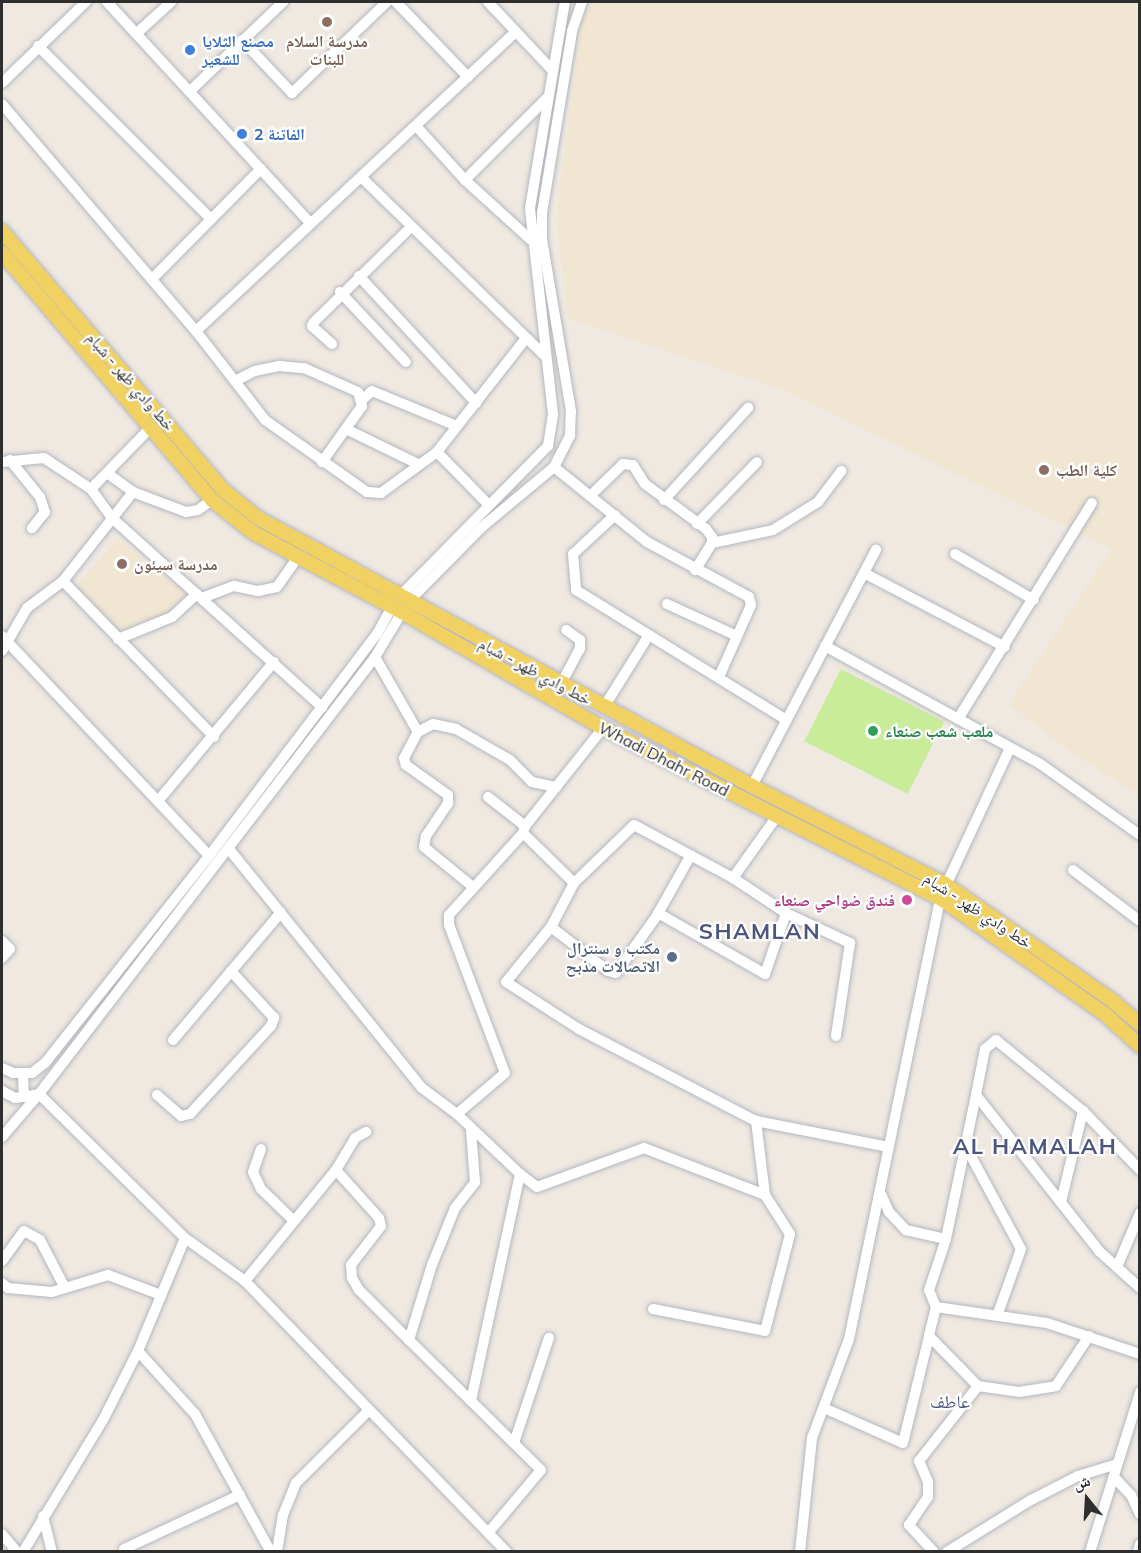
<!DOCTYPE html>
<meta charset="utf-8">
<style>
body{margin:0}
#map{position:relative;width:1141px;height:1553px;overflow:hidden;background:#efe9e1;font-family:Mulish,"Noto Naskh Arabic",sans-serif}
div>[style]{position:absolute}
[style*='--x']{left:calc(var(--x)*1px);top:calc(var(--y)*1px);width:calc(var(--w)*1px);rotate:calc(var(--a)*1deg)}
.education>*{inset:0;background:#f0e6d1}
.pitch>*{inset:0;background:#c9ec9a;transform-origin:0 0}
.roads{filter:drop-shadow(0 0 2px #b4b7c1) drop-shadow(0 0 2px #b4b7c1)}
.minor>*{height:10px;margin:-5px;padding:0 5px;transform-origin:5px;border-radius:5px;background:#fff}
.major>*{height:14px;margin:-7px;padding:0 7px;transform-origin:7px;border-radius:7px;background:#f2d163}
.dots>*{width:16px;height:16px;translate:-50% -50%;box-sizing:border-box;border:3px solid #fff;border-radius:50%}
span{translate:-50% -50%;white-space:nowrap;text-align:center;line-height:1.15;-webkit-text-stroke:4.5px #fff;paint-order:stroke}
.shop-label{font-size:16px;color:#366cbe;font-weight:700}
.left{translate:0 -50%;text-align:left}
.education-label{font-size:16px;color:#785e54;font-weight:700}
.street-label{font-size:16px;color:#2e2e2e}
.leisure-label{font-size:16px;color:#27864d;font-weight:700}
.hotel-label{font-size:16px;color:#b23c85;font-weight:700}
.right{translate:-100% -50%;text-align:right}
.service-label{font-size:16px;color:#4e5e75;font-weight:700}
.neighbourhood-label{font-size:18px;color:#4d5680}
.district-label{font-size:22px;color:#4d5680;font-weight:700;letter-spacing:1.5px}
.frame{position:absolute;inset:0;border:3px solid #2e2e2e;pointer-events:none}
.north{position:absolute;left:1057px;top:1469px;width:60px;height:60px;-webkit-text-stroke:4px #fff;paint-order:stroke;rotate:342deg;font-size:16px;font-weight:700;line-height:24px;text-align:center;color:#2e2e2e}
.north::after{content:'';display:block;margin:auto;width:21px;height:27px;background:#2e2e2e;clip-path:polygon(50% 0,100% 100%,50% 72%,0 100%)}
</style>
<div id="map">
<div class="education">
<i style="clip-path:polygon(592px 2px,1139px 2px,1139px 795px,1071px 752px,1009px 704px,1112px 549px,784px 390px,568px 318px,556px 216px,582px 21px)"></i>
<i style="clip-path:polygon(117px 539px,193px 601px,122px 636px,74px 589px)"></i>
</div>
<div class="pitch">
<i style="left:841px;top:669px;width:116px;height:81px;rotate:27deg"></i>
</div>
<div class="roads">
<div class="minor">
<i style="--x:107;--y:2;--w:301;--a:47.4"></i>
<i style="--x:396;--y:2;--w:104;--a:46.2"></i>
<i style="--x:488;--y:2;--w:93;--a:46.7"></i>
<i style="--x:137;--y:33;--w:46;--a:-42.4"></i>
<i style="--x:242;--y:40;--w:73;--a:46.7"></i>
<i style="--x:292;--y:93;--w:132;--a:-43.8"></i>
<i style="--x:38;--y:46;--w:245;--a:45"></i>
<i style="--x:2;--y:83;--w:117;--a:-44"></i>
<i style="--x:190;--y:91;--w:129;--a:-43.7"></i>
<i style="--x:2;--y:104;--w:299;--a:49.5"></i>
<i style="--x:196;--y:331;--w:113;--a:52.2"></i>
<i style="--x:265;--y:420;--w:125;--a:35.2"></i>
<i style="--x:367;--y:492;--w:14;--a:4"></i>
<i style="--x:381;--y:493;--w:69;--a:-36.2"></i>
<i style="--x:437;--y:452;--w:145;--a:-52"></i>
<i style="--x:416;--y:126;--w:73;--a:47.8"></i>
<i style="--x:465;--y:180;--w:116;--a:-45"></i>
<i style="--x:361;--y:177;--w:257;--a:44.2"></i>
<i style="--x:465;--y:180;--w:89;--a:42.3"></i>
<i style="--x:359;--y:276;--w:173;--a:47.3"></i>
<i style="--x:152;--y:279;--w:155;--a:-45.3"></i>
<i style="--x:340;--y:292;--w:96;--a:46.7"></i>
<i style="--x:196;--y:331;--w:438;--a:-43.1"></i>
<i style="--x:332;--y:344;--w:27;--a:-138"></i>
<i style="--x:312;--y:326;--w:4;--a:-63"></i>
<i style="--x:314;--y:322;--w:134;--a:-44.4"></i>
<i style="--x:235;--y:381;--w:22;--a:-27"></i>
<i style="--x:255;--y:371;--w:25;--a:-12"></i>
<i style="--x:279;--y:366;--w:25;--a:5"></i>
<i style="--x:304;--y:368;--w:59;--a:24"></i>
<i style="--x:358;--y:392;--w:15;--a:74"></i>
<i style="--x:362;--y:406;--w:69;--a:125.5"></i>
<i style="--x:362;--y:400;--w:13;--a:-42"></i>
<i style="--x:372;--y:391;--w:92;--a:22.4"></i>
<i style="--x:346;--y:429;--w:80;--a:25.9"></i>
<i style="--x:437;--y:452;--w:73;--a:45.6"></i>
<i style="--x:10;--y:460;--w:48;--a:51"></i>
<i style="--x:40;--y:497;--w:16;--a:72"></i>
<i style="--x:45;--y:512;--w:21;--a:129"></i>
<i style="--x:2;--y:462;--w:42;--a:-5.4"></i>
<i style="--x:44;--y:458;--w:56;--a:33.4"></i>
<i style="--x:91;--y:489;--w:36;--a:54"></i>
<i style="--x:112;--y:518;--w:283;--a:42"></i>
<i style="--x:554;--y:467;--w:119;--a:38.9"></i>
<i style="--x:647;--y:542;--w:116;--a:28.3"></i>
<i style="--x:749;--y:597;--w:8;--a:76"></i>
<i style="--x:751;--y:605;--w:79;--a:114"></i>
<i style="--x:107;--y:473;--w:32;--a:36"></i>
<i style="--x:133;--y:492;--w:57;--a:20.7"></i>
<i style="--x:186;--y:512;--w:12;--a:-9"></i>
<i style="--x:198;--y:510;--w:17;--a:-36"></i>
<i style="--x:91;--y:489;--w:86;--a:-45.9"></i>
<i style="--x:590;--y:496;--w:46;--a:-44.1"></i>
<i style="--x:623;--y:464;--w:10;--a:6"></i>
<i style="--x:633;--y:465;--w:22;--a:58"></i>
<i style="--x:645;--y:484;--w:76;--a:36.4"></i>
<i style="--x:706;--y:529;--w:10;--a:53"></i>
<i style="--x:712;--y:537;--w:6;--a:90"></i>
<i style="--x:712;--y:543;--w:32;--a:122"></i>
<i style="--x:664;--y:500;--w:125;--a:-47.6"></i>
<i style="--x:615;--y:515;--w:57;--a:137.1"></i>
<i style="--x:573;--y:554;--w:36;--a:85"></i>
<i style="--x:576;--y:590;--w:246;--a:31.7"></i>
<i style="--x:697;--y:524;--w:86;--a:-45.9"></i>
<i style="--x:712;--y:543;--w:62;--a:-12"></i>
<i style="--x:773;--y:530;--w:53;--a:-31.9"></i>
<i style="--x:818;--y:502;--w:39;--a:-53"></i>
<i style="--x:955;--y:554;--w:91;--a:30.2"></i>
<i style="--x:864;--y:573;--w:159;--a:27.7"></i>
<i style="--x:63;--y:581;--w:217;--a:45.9"></i>
<i style="--x:399;--y:597;--w:212;--a:-45.4"></i>
<i style="--x:548;--y:446;--w:32;--a:-81"></i>
<i style="--x:553;--y:414;--w:207;--a:-96.4"></i>
<i style="--x:530;--y:208;--w:209;--a:-80.4"></i>
<i style="--x:202;--y:598;--w:34;--a:-21"></i>
<i style="--x:234;--y:586;--w:25;--a:12"></i>
<i style="--x:258;--y:591;--w:19;--a:-12"></i>
<i style="--x:277;--y:587;--w:37;--a:-55"></i>
<i style="--x:408;--y:602;--w:105;--a:-45.4"></i>
<i style="--x:482;--y:527;--w:94;--a:-39.8"></i>
<i style="--x:554;--y:467;--w:36;--a:-63"></i>
<i style="--x:570;--y:435;--w:24;--a:-88"></i>
<i style="--x:571;--y:411;--w:174;--a:-99.6"></i>
<i style="--x:542;--y:239;--w:26;--a:-90"></i>
<i style="--x:542;--y:213;--w:184;--a:-80.6"></i>
<i style="--x:572;--y:31;--w:31;--a:-71"></i>
<i style="--x:667;--y:604;--w:77;--a:24.6"></i>
<i style="--x:2;--y:636;--w:302;--a:46.7"></i>
<i style="--x:118;--y:639;--w:58;--a:-22.2"></i>
<i style="--x:172;--y:617;--w:34;--a:-43"></i>
<i style="--x:825;--y:646;--w:244;--a:28.7"></i>
<i style="--x:1039;--y:763;--w:124;--a:35.5"></i>
<i style="--x:2;--y:651;--w:50;--a:-59.8"></i>
<i style="--x:27;--y:608;--w:45;--a:-36.9"></i>
<i style="--x:63;--y:581;--w:113;--a:-51.8"></i>
<i style="--x:375;--y:657;--w:86;--a:60.2"></i>
<i style="--x:561;--y:684;--w:40;--a:-62"></i>
<i style="--x:580;--y:649;--w:9;--a:-90"></i>
<i style="--x:580;--y:640;--w:17;--a:-144"></i>
<i style="--x:604;--y:707;--w:85;--a:-58"></i>
<i style="--x:958;--y:719;--w:254;--a:-58.2"></i>
<i style="--x:603;--y:728;--w:125;--a:128.5"></i>
<i style="--x:525;--y:826;--w:7;--a:106"></i>
<i style="--x:523;--y:833;--w:71;--a:44.4"></i>
<i style="--x:574;--y:883;--w:50;--a:117.6"></i>
<i style="--x:551;--y:927;--w:71;--a:129.3"></i>
<i style="--x:506;--y:982;--w:87;--a:32.8"></i>
<i style="--x:579;--y:1029;--w:199;--a:27.5"></i>
<i style="--x:756;--y:1121;--w:135;--a:11.1"></i>
<i style="--x:752;--y:786;--w:267;--a:-62.3"></i>
<i style="--x:488;--y:797;--w:47;--a:38.1"></i>
<i style="--x:158;--y:801;--w:181;--a:-50.2"></i>
<i style="--x:229;--y:849;--w:307;--a:51.1"></i>
<i style="--x:422;--y:1088;--w:44;--a:36.6"></i>
<i style="--x:457;--y:1114;--w:87;--a:43.6"></i>
<i style="--x:520;--y:1174;--w:232;--a:102.2"></i>
<i style="--x:471;--y:1401;--w:87;--a:-135.5"></i>
<i style="--x:409;--y:1340;--w:78;--a:-73"></i>
<i style="--x:432;--y:1265;--w:61;--a:-68"></i>
<i style="--x:455;--y:1208;--w:33;--a:-52"></i>
<i style="--x:475;--y:1182;--w:52;--a:-94.4"></i>
<i style="--x:1073;--y:870;--w:84;--a:37.3"></i>
<i style="--x:574;--y:883;--w:83;--a:-44"></i>
<i style="--x:634;--y:825;--w:112;--a:28.2"></i>
<i style="--x:733;--y:878;--w:76;--a:-54.6"></i>
<i style="--x:473;--y:887;--w:63;--a:-140.8"></i>
<i style="--x:424;--y:847;--w:11;--a:-80"></i>
<i style="--x:426;--y:836;--w:40;--a:-56"></i>
<i style="--x:448;--y:803;--w:8;--a:-90"></i>
<i style="--x:448;--y:795;--w:52;--a:-144.5"></i>
<i style="--x:406;--y:765;--w:7;--a:-106"></i>
<i style="--x:404;--y:758;--w:30;--a:-62"></i>
<i style="--x:418;--y:732;--w:17;--a:-28"></i>
<i style="--x:433;--y:724;--w:24;--a:12"></i>
<i style="--x:456;--y:729;--w:62;--a:29.9"></i>
<i style="--x:510;--y:760;--w:31;--a:45"></i>
<i style="--x:532;--y:782;--w:25;--a:12"></i>
<i style="--x:658;--y:913;--w:123;--a:29.7"></i>
<i style="--x:765;--y:974;--w:65;--a:-71"></i>
<i style="--x:786;--y:913;--w:64;--a:-146.6"></i>
<i style="--x:786;--y:913;--w:71;--a:25.1"></i>
<i style="--x:850;--y:943;--w:94;--a:98.6"></i>
<i style="--x:551;--y:927;--w:72;--a:37.7"></i>
<i style="--x:608;--y:971;--w:8;--a:14"></i>
<i style="--x:616;--y:973;--w:69;--a:-54.5"></i>
<i style="--x:656;--y:917;--w:71;--a:-60.6"></i>
<i style="--x:2;--y:941;--w:11;--a:45"></i>
<i style="--x:10;--y:949;--w:12;--a:132"></i>
<i style="--x:173;--y:1040;--w:167;--a:-49.8"></i>
<i style="--x:2;--y:1068;--w:12;--a:24"></i>
<i style="--x:13;--y:1073;--w:19;--a:0"></i>
<i style="--x:32;--y:1073;--w:16;--a:-38"></i>
<i style="--x:45;--y:1063;--w:264;--a:-51.6"></i>
<i style="--x:209;--y:856;--w:278;--a:-52.9"></i>
<i style="--x:377;--y:634;--w:31;--a:-61"></i>
<i style="--x:23;--y:1073;--w:24;--a:88"></i>
<i style="--x:2;--y:1091;--w:15;--a:28"></i>
<i style="--x:15;--y:1098;--w:24;--a:-9"></i>
<i style="--x:39;--y:1094;--w:551;--a:-52.44"></i>
<i style="--x:375;--y:657;--w:52;--a:-59"></i>
<i style="--x:157;--y:1095;--w:32;--a:41"></i>
<i style="--x:181;--y:1116;--w:9;--a:-13"></i>
<i style="--x:190;--y:1114;--w:120;--a:-47.4"></i>
<i style="--x:271;--y:1026;--w:9;--a:-69"></i>
<i style="--x:274;--y:1018;--w:64;--a:-132.5"></i>
<i style="--x:976;--y:1095;--w:147;--a:101.8"></i>
<i style="--x:946;--y:1239;--w:54;--a:108.4"></i>
<i style="--x:929;--y:1290;--w:18;--a:68"></i>
<i style="--x:936;--y:1307;--w:112;--a:8.2"></i>
<i style="--x:1047;--y:1323;--w:98;--a:18.4"></i>
<i style="--x:457;--y:1114;--w:63;--a:-40.5"></i>
<i style="--x:505;--y:1073;--w:158;--a:-110.7"></i>
<i style="--x:449;--y:925;--w:10;--a:-90"></i>
<i style="--x:449;--y:915;--w:110;--a:-47.9"></i>
<i style="--x:2;--y:1137;--w:57;--a:-49.3"></i>
<i style="--x:39;--y:1094;--w:205;--a:44.6"></i>
<i style="--x:185;--y:1238;--w:74;--a:35.6"></i>
<i style="--x:965;--y:1145;--w:118;--a:61.7"></i>
<i style="--x:1021;--y:1249;--w:71;--a:109.7"></i>
<i style="--x:261;--y:1149;--w:24;--a:109"></i>
<i style="--x:253;--y:1172;--w:19;--a:65"></i>
<i style="--x:261;--y:1189;--w:46;--a:44.1"></i>
<i style="--x:336;--y:1170;--w:37;--a:-59"></i>
<i style="--x:355;--y:1138;--w:13;--a:-29"></i>
<i style="--x:1140;--y:1170;--w:82;--a:-134"></i>
<i style="--x:1083;--y:1111;--w:112;--a:-140.8"></i>
<i style="--x:996;--y:1040;--w:14;--a:141"></i>
<i style="--x:985;--y:1049;--w:47;--a:101.1"></i>
<i style="--x:976;--y:1095;--w:199;--a:51.7"></i>
<i style="--x:1099;--y:1251;--w:55;--a:42.1"></i>
<i style="--x:520;--y:1174;--w:21;--a:37"></i>
<i style="--x:537;--y:1187;--w:114;--a:-20"></i>
<i style="--x:644;--y:1148;--w:130;--a:21.2"></i>
<i style="--x:881;--y:1194;--w:20;--a:66"></i>
<i style="--x:889;--y:1212;--w:25;--a:47"></i>
<i style="--x:906;--y:1230;--w:41;--a:12.7"></i>
<i style="--x:1061;--y:1202;--w:94;--a:-76.4"></i>
<i style="--x:2;--y:1261;--w:37;--a:-54"></i>
<i style="--x:24;--y:1231;--w:18;--a:29"></i>
<i style="--x:40;--y:1240;--w:54;--a:62.5"></i>
<i style="--x:1117;--y:1267;--w:59;--a:-66.9"></i>
<i style="--x:2;--y:1283;--w:8;--a:40"></i>
<i style="--x:8;--y:1288;--w:44;--a:5.2"></i>
<i style="--x:52;--y:1292;--w:59;--a:-16.9"></i>
<i style="--x:108;--y:1275;--w:57;--a:20.7"></i>
<i style="--x:936;--y:1307;--w:30;--a:104"></i>
<i style="--x:929;--y:1336;--w:70;--a:45.6"></i>
<i style="--x:653;--y:1309;--w:114;--a:11.1"></i>
<i style="--x:765;--y:1331;--w:100;--a:-75.5"></i>
<i style="--x:790;--y:1234;--w:46;--a:-122.7"></i>
<i style="--x:765;--y:1195;--w:75;--a:-96.9"></i>
<i style="--x:409;--y:1340;--w:71;--a:-135"></i>
<i style="--x:359;--y:1290;--w:14;--a:-120"></i>
<i style="--x:352;--y:1278;--w:13;--a:-94"></i>
<i style="--x:351;--y:1265;--w:49;--a:-52.4"></i>
<i style="--x:381;--y:1226;--w:8;--a:-104"></i>
<i style="--x:379;--y:1218;--w:64;--a:-131.9"></i>
<i style="--x:336;--y:1170;--w:144;--a:129.3"></i>
<i style="--x:245;--y:1281;--w:377;--a:46"></i>
<i style="--x:138;--y:1351;--w:85;--a:47.9"></i>
<i style="--x:195;--y:1414;--w:158;--a:61.2"></i>
<i style="--x:471;--y:1401;--w:98;--a:44.6"></i>
<i style="--x:541;--y:1470;--w:81;--a:130"></i>
<i style="--x:824;--y:1408;--w:86;--a:23.9"></i>
<i style="--x:903;--y:1443;--w:110;--a:-76.3"></i>
<i style="--x:514;--y:1443;--w:111;--a:-71.6"></i>
<i style="--x:1114;--y:1477;--w:25;--a:47"></i>
<i style="--x:1131;--y:1495;--w:21;--a:65"></i>
<i style="--x:43;--y:1516;--w:37;--a:76"></i>
<i style="--x:2;--y:1534;--w:23;--a:50"></i>
<i style="--x:124;--y:1549;--w:128;--a:-25"></i>
<i style="--x:23;--y:1552;--w:154;--a:-58.8"></i>
<i style="--x:103;--y:1420;--w:77;--a:-63.1"></i>
<i style="--x:138;--y:1351;--w:122;--a:-67.4"></i>
<i style="--x:277;--y:1552;--w:37;--a:-81"></i>
<i style="--x:283;--y:1515;--w:35;--a:-68"></i>
<i style="--x:296;--y:1483;--w:103;--a:-45"></i>
<i style="--x:800;--y:1552;--w:115;--a:-84"></i>
<i style="--x:812;--y:1438;--w:106;--a:-69.5"></i>
<i style="--x:849;--y:1339;--w:450;--a:-78.3"></i>
<i style="--x:940;--y:898;--w:166;--a:-65"></i>
<i style="--x:934;--y:1552;--w:37;--a:-133"></i>
<i style="--x:909;--y:1525;--w:34;--a:-56"></i>
<i style="--x:928;--y:1497;--w:15;--a:-90"></i>
<i style="--x:928;--y:1482;--w:23;--a:-113"></i>
<i style="--x:919;--y:1461;--w:95;--a:-51.8"></i>
<i style="--x:978;--y:1386;--w:41;--a:8.3"></i>
<i style="--x:1019;--y:1392;--w:37;--a:-9"></i>
<i style="--x:1056;--y:1386;--w:60;--a:-56.6"></i>
<i style="--x:947;--y:1552;--w:99;--a:-31.8"></i>
<i style="--x:1031;--y:1500;--w:53;--a:-27.1"></i>
<i style="--x:1078;--y:1476;--w:41;--a:-17.1"></i>
<i style="--x:1090;--y:1552;--w:168;--a:-72.6"></i>
<i style="--x:1138;--y:1552;--w:8;--a:-76"></i>
</div>
<div class="major">
<i style="--x:2;--y:231;--w:339;--a:49.5"></i>
<i style="--x:222;--y:489;--w:46;--a:38.9"></i>
<i style="--x:258;--y:518;--w:562;--a:28.48"></i>
<i style="--x:752;--y:786;--w:216;--a:26.9"></i>
<i style="--x:945;--y:884;--w:206;--a:34.9"></i>
<i style="--x:1114;--y:1002;--w:35;--a:41"></i>
<i style="--x:2;--y:253;--w:324;--a:49.6"></i>
<i style="--x:212;--y:500;--w:51;--a:38.7"></i>
<i style="--x:252;--y:532;--w:170;--a:28.1"></i>
<i style="--x:402;--y:612;--w:232;--a:30"></i>
<i style="--x:603;--y:728;--w:377;--a:26.8"></i>
<i style="--x:940;--y:898;--w:204;--a:35.2"></i>
<i style="--x:1107;--y:1016;--w:45;--a:42.3"></i>
</div>
</div>
<div class="dots">
<i style="left:327px;top:22px;background:#8d6e63"></i>
<i style="left:190px;top:50px;background:#3f7fe0"></i>
<i style="left:242px;top:134px;background:#3f7fe0"></i>
<i style="left:1044px;top:470px;background:#8d6e63"></i>
<i style="left:122px;top:564px;background:#8d6e63"></i>
<i style="left:873px;top:731px;background:#2e9e5b"></i>
<i style="left:907px;top:900px;background:#d1479c"></i>
<i style="left:672px;top:957px;background:#5c6f8a"></i>
</div>
<div class="shop-label">
<span class="left" style="left:202px;top:50px">مصنع الثلايا<br>للشعير</span>
<span class="left" style="left:254px;top:134px">الفاتنة 2</span>
</div>
<div class="education-label">
<span style="left:327px;top:50px">مدرسة السلام<br>للبنات</span>
<span class="left" style="left:1056px;top:470px">كلية الطب</span>
<span class="left" style="left:134px;top:564px">مدرسة سيئون</span>
</div>
<div class="street-label">
<span style="left:131px;top:381px;rotate:49deg">خط وادي ظهر - شبام</span>
<span style="left:535px;top:671px;rotate:28deg">خط وادي ظهر - شبام</span>
<span style="left:664px;top:759px;rotate:27deg">Whadi Dhahr Road</span>
<span style="left:978px;top:910px;rotate:33deg">خط وادي ظهر - شبام</span>
</div>
<div class="leisure-label">
<span class="left" style="left:885px;top:731px">ملعب شعب صنعاء</span>
</div>
<div class="hotel-label">
<span class="right" style="left:895px;top:900px">فندق ضواحي صنعاء</span>
</div>
<div class="service-label">
<span class="right" style="left:660px;top:957px">مكتب و سنترال<br>الاتصالات مذبح</span>
</div>
<div class="neighbourhood-label">
<span style="left:950px;top:1402px">عاطف</span>
</div>
<div class="district-label">
<span style="left:760px;top:932px">SHAMLAN</span>
<span style="left:1035px;top:1147px">AL HAMALAH</span>
</div>
<div class="frame"></div>
<div class="north">ش</div>
</div>
